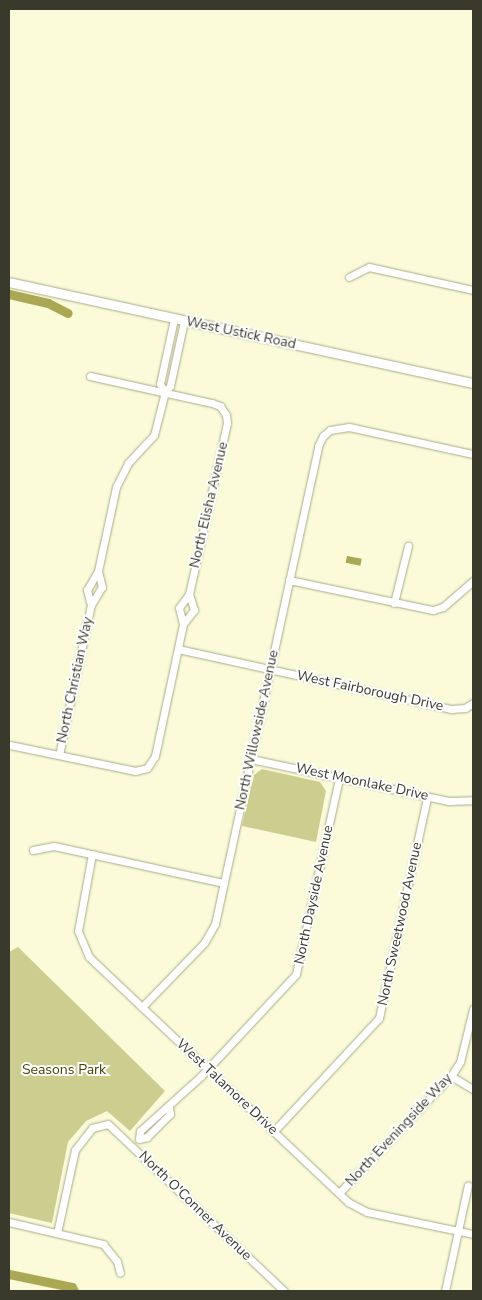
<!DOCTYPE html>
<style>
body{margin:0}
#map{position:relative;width:482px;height:1300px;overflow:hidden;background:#fbfbd9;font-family:"Nunito Sans",sans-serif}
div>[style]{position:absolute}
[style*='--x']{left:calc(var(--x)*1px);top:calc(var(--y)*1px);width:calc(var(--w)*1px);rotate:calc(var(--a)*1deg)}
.green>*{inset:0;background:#cecd90}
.water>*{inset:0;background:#aaa855;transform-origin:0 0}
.canal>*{height:9px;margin:-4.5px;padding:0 4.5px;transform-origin:4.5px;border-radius:4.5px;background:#aaa855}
.roads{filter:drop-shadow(0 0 1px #aaaa8a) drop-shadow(0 0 1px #aaaa8a)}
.street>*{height:7px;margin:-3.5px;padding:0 3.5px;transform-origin:3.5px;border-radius:3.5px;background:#fff}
.secondary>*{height:9px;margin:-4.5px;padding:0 4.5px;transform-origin:4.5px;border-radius:4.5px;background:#fff}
span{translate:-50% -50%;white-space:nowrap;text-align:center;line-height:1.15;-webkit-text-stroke:4px #fff;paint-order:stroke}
.street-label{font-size:14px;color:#3a3a2c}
.park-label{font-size:14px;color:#474400}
.frame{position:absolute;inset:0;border:10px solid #3a3a2c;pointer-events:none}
</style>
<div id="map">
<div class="green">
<i style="clip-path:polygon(262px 769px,320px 782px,326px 791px,316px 842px,242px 826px,254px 775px)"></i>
<i style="clip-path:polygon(18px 947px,165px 1091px,130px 1131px,107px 1111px,86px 1121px,68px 1142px,52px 1223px,9px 1213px,9px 952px)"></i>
</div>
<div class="water">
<i style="left:347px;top:556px;width:15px;height:7px;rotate:11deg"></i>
</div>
<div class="canal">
<i style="--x:9;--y:294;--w:40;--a:13"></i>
<i style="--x:48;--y:303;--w:22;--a:27"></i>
<i style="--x:9;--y:1274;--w:64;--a:11.7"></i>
<i style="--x:72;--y:1287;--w:4;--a:63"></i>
</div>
<div class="roads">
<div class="street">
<i style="--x:349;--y:277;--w:22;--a:-27"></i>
<i style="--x:369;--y:267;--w:107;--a:12.5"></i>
<i style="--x:174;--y:319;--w:66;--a:102.2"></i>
<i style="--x:160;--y:384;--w:9;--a:58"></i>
<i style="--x:165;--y:392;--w:8;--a:-50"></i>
<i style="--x:170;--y:386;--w:66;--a:-77.8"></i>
<i style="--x:90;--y:376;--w:125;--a:12.5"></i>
<i style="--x:212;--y:403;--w:9;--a:21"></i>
<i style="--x:220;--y:406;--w:11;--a:56"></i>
<i style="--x:226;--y:415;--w:8;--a:83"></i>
<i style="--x:227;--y:423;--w:175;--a:102.5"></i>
<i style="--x:189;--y:594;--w:17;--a:126"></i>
<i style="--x:179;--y:608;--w:16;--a:76"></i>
<i style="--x:289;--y:580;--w:147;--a:11.8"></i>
<i style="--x:433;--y:610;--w:10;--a:-17"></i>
<i style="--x:443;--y:607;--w:40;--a:-41"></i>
<i style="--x:394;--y:603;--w:59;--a:-76.2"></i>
<i style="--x:91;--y:605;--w:16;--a:-105"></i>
<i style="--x:87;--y:590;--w:22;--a:-60"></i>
<i style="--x:98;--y:571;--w:86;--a:-77.9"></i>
<i style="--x:116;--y:487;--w:27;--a:-63"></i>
<i style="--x:128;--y:463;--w:38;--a:-47"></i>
<i style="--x:154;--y:435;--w:44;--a:-75.7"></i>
<i style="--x:178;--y:649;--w:280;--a:12.4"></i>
<i style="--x:451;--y:709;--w:14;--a:-4"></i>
<i style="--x:465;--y:708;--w:9;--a:-32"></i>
<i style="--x:10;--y:745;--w:128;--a:11.7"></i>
<i style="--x:135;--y:771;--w:12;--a:-14"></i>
<i style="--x:147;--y:768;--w:14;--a:-56"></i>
<i style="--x:155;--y:756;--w:135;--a:-78"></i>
<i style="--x:183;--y:624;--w:18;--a:-52"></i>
<i style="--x:194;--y:610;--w:17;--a:-107"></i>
<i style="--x:59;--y:755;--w:153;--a:-78"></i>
<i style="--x:91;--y:605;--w:21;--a:-59"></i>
<i style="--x:102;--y:587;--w:16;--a:-104"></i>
<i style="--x:251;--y:759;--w:202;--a:12"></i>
<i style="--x:449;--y:801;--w:24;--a:-2"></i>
<i style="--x:33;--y:850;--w:21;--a:-11"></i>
<i style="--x:54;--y:846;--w:174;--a:12.3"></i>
<i style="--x:92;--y:854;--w:78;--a:100.3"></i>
<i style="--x:78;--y:931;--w:28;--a:67"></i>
<i style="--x:89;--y:957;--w:357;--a:43.4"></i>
<i style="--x:348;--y:1202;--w:21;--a:28"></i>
<i style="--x:367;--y:1212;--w:108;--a:11.7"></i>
<i style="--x:142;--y:1007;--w:89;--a:-45.9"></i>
<i style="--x:204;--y:943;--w:22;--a:-60"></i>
<i style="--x:215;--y:924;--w:489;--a:-77.8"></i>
<i style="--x:318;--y:446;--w:11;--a:-63"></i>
<i style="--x:323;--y:436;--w:9;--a:-41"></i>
<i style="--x:330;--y:430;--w:19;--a:-9"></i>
<i style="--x:349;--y:427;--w:127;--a:12.3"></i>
<i style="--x:451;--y:1076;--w:26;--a:31"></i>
<i style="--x:169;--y:1107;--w:7;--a:82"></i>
<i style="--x:170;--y:1114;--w:33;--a:135"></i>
<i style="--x:147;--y:1137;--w:8;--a:166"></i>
<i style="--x:139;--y:1139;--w:8;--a:-83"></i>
<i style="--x:140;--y:1131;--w:82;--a:-42"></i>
<i style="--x:201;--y:1076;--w:139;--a:-47"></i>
<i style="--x:296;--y:974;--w:201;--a:-77.6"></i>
<i style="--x:274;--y:1131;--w:154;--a:-47.1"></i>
<i style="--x:379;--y:1018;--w:226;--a:-77.7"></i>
<i style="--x:339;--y:1193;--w:162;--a:-46.3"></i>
<i style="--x:451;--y:1076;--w:17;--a:-57"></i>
<i style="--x:460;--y:1062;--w:55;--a:-76.2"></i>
<i style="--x:9;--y:1222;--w:97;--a:13.2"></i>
<i style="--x:103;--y:1244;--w:22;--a:51"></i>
<i style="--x:117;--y:1261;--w:12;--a:76"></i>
<i style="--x:57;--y:1233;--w:85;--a:-77.8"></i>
<i style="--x:75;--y:1150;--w:28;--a:-52"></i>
<i style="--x:92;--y:1128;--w:16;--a:-14"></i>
<i style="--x:108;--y:1124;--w:243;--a:43.5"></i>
<i style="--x:445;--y:1291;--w:108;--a:-77.8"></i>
</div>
<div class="secondary">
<i style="--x:9;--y:282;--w:475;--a:12.3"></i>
</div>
</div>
<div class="street-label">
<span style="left:241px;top:333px;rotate:12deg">West Ustick Road</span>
<span style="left:209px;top:505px;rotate:-77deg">North Elisha Avenue</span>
<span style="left:75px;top:680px;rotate:-78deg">North Christian Way</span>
<span style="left:370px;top:691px;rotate:12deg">West Fairborough Drive</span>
<span style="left:257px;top:730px;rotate:-78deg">North Willowside Avenue</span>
<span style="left:362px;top:782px;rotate:12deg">West Moonlake Drive</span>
<span style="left:314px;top:895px;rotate:-78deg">North Dayside Avenue</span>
<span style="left:400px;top:924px;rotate:-78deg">North Sweetwood Avenue</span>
<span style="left:227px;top:1087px;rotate:43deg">West Talamore Drive</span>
<span style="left:399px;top:1130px;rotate:-47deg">North Eveningside Way</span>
<span style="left:195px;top:1206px;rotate:44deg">North O'Conner Avenue</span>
</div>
<div class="park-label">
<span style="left:64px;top:1070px">Seasons Park</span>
</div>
<div class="frame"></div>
</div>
